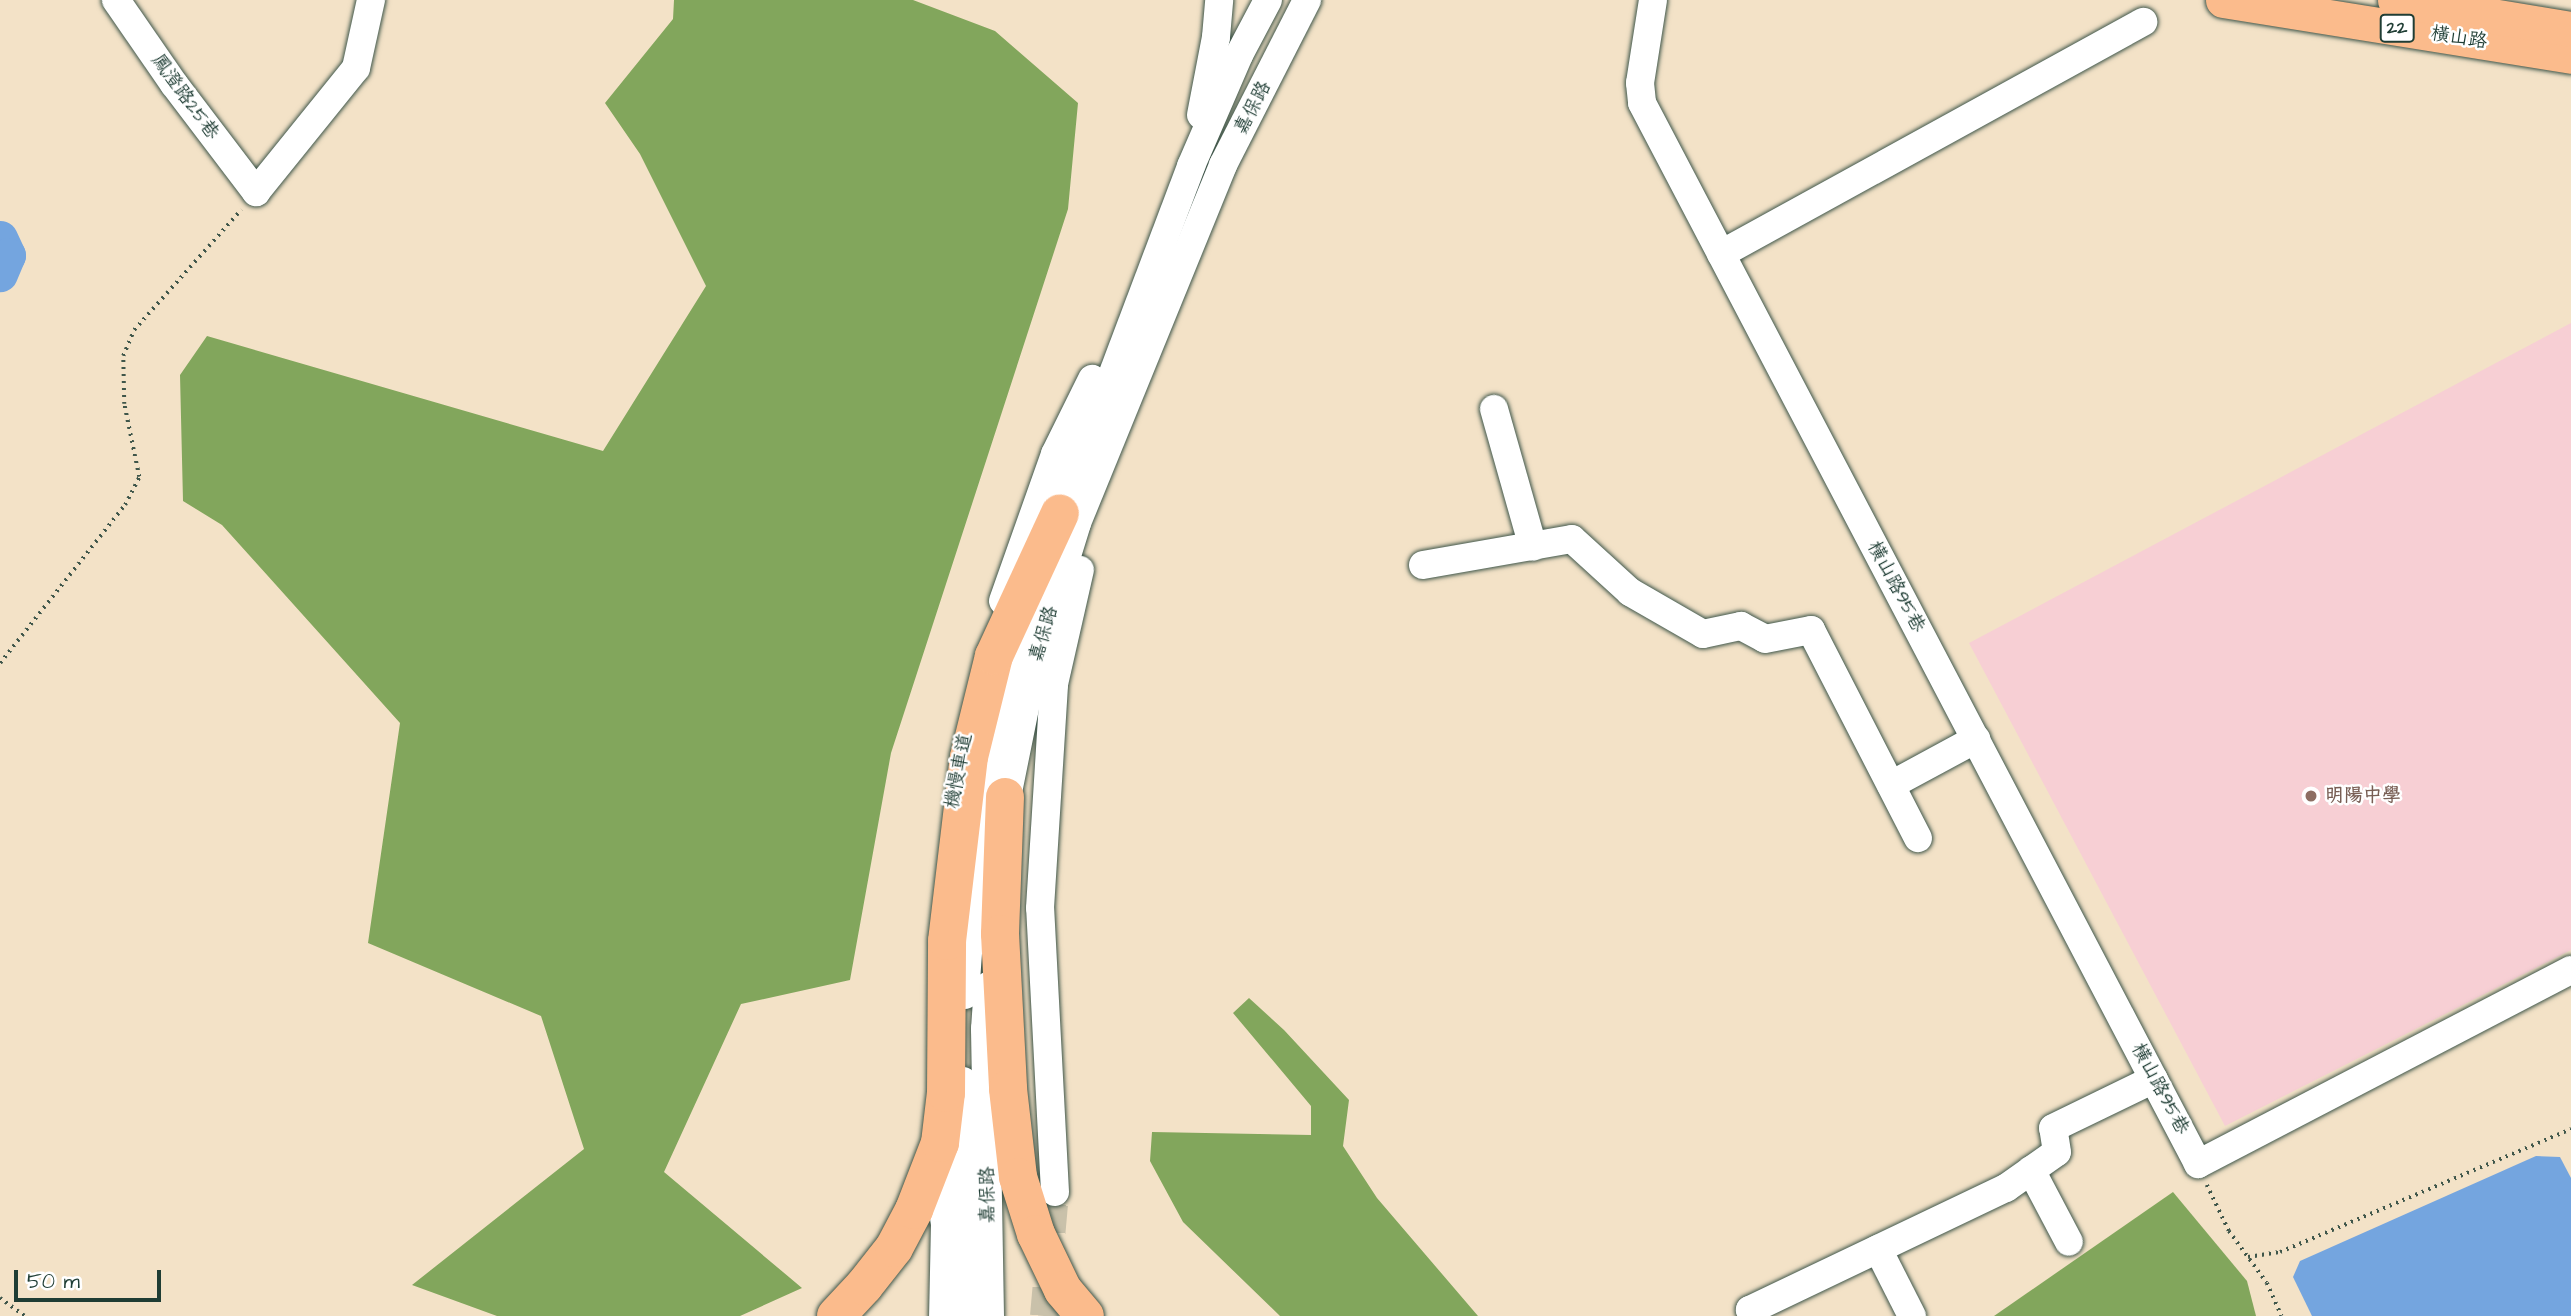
<!DOCTYPE html>
<meta charset="utf-8">
<style>
body{margin:0}
#map{position:relative;width:2571px;height:1316px;overflow:hidden;background:#f3e2c7;font-family:"Architects Daughter","LXGW WenKai TC",sans-serif}
div>[style]{position:absolute}
[style*='--x']{left:calc(var(--x)*1px);top:calc(var(--y)*1px);width:calc(var(--w)*1px);rotate:calc(var(--a)*1deg)}
.built>*{inset:0;background:#f7cfd4}
.forest>*{inset:0;background:#82a65c}
.water>*{inset:0;background:#74a5df}
.river>*{height:35px;margin:-17.5px;padding:0 17.5px;transform-origin:17.5px;border-radius:17.5px;background:#74a5df}
.minor-tunnel>*{height:28px;margin-top:-14px;transform-origin:0;background:repeating-linear-gradient(90deg,#c9c1aa 0 28px,transparent 0 42px)}
.path>*{height:3.5px;margin-top:-1.75px;transform-origin:0;background:repeating-linear-gradient(90deg,#3f564a 0 2px,transparent 0 7px)}
.roads{filter:drop-shadow(0 0 2px #3f564a) drop-shadow(0 0 2px #3f564a)}
.minor>*{height:28px;margin:-14px;padding:0 14px;transform-origin:14px;border-radius:14px;background:#fff}
.major>*{height:35px;margin:-17.5px;padding:0 17.5px;transform-origin:17.5px;border-radius:17.5px;background:#fbbb8c}
.highway>*{height:38px;margin:-19px;padding:0 19px;transform-origin:19px;border-radius:19px;background:#fbbb8c}
.dots>*{width:19px;height:19px;translate:-50% -50%;box-sizing:border-box;border:4px solid #fff;border-radius:50%}
span{translate:-50% -50%;white-space:nowrap;text-align:center;line-height:1.15;-webkit-text-stroke:5px #fff;paint-order:stroke}
.shield-label span{padding:2px 5px;background:#fff;border:2px solid;border-radius:5px;-webkit-text-stroke-width:0}
.shield-label{font-size:18px;color:#1f3d34;font-weight:700}
.street-label{font-size:19px;color:#1f3d34}
.education-label{font-size:19px;color:#785e54;font-weight:700}
.left{translate:0 -50%;text-align:left}
.scale{position:absolute;left:14px;top:1270px;width:147px;height:32px;box-sizing:border-box;border:4px solid #1f3d34;border-top:0;padding-left:9px;font-size:21px;line-height:24px;white-space:nowrap;color:#1f3d34;-webkit-text-stroke:5px #fff;paint-order:stroke}
</style>
<div id="map">
<div class="built">
<i style="clip-path:polygon(2571px 323px,2571px 950px,2225px 1126px,1969px 643px)"></i>
</div>
<div class="forest">
<i style="clip-path:polygon(674px 0,913px 0,995px 31px,1078px 103px,1068px 209px,891px 753px,850px 980px,741px 1004px,664px 1172px,802px 1288px,740px 1316px,497px 1316px,412px 1285px,584px 1149px,541px 1016px,368px 943px,400px 723px,222px 525px,183px 501px,180px 375px,207px 336px,603px 451px,706px 286px,640px 154px,605px 103px,673px 19px)"></i>
<i style="clip-path:polygon(1249px 998px,1284px 1030px,1349px 1100px,1343px 1146px,1377px 1198px,1478px 1316px,1280px 1316px,1183px 1222px,1150px 1161px,1152px 1132px,1311px 1135px,1311px 1106px,1233px 1013px)"></i>
<i style="clip-path:polygon(2173px 1192px,2247px 1281px,2256px 1316px,1994px 1316px)"></i>
</div>
<div class="water">
<i style="clip-path:polygon(2536px 1156px,2560px 1157px,2571px 1178px,2571px 1316px,2312px 1316px,2293px 1277px,2300px 1261px)"></i>
</div>
<div class="river">
<i style="--x:0;--y:238;--w:19;--a:65"></i>
<i style="--x:8;--y:255;--w:21;--a:113"></i>
</div>
<div class="minor-tunnel">
<i style="--x:1044;--y:1316;--w:124;--a:-84.9"></i>
</div>
<div class="path">
<i style="--x:0;--y:663;--w:201;--a:-51.7"></i>
<i style="--x:125;--y:505;--w:31;--a:-63"></i>
<i style="--x:139;--y:477;--w:75;--a:-101.6"></i>
<i style="--x:124;--y:404;--w:48;--a:-91.2"></i>
<i style="--x:123;--y:356;--w:28;--a:-67"></i>
<i style="--x:134;--y:330;--w:161;--a:-48.3"></i>
<i style="--x:2207;--y:1185;--w:51;--a:64.4"></i>
<i style="--x:2229;--y:1231;--w:64;--a:53.8"></i>
<i style="--x:2267;--y:1283;--w:36;--a:66"></i>
<i style="--x:2248;--y:1257;--w:32;--a:-9"></i>
<i style="--x:2280;--y:1252;--w:316;--a:-22.9"></i>
<i style="--x:0;--y:1298;--w:31;--a:36"></i>
</div>
<div class="roads">
<div class="minor">
<i style="--x:116;--y:0;--w:102;--a:55.4"></i>
<i style="--x:174;--y:84;--w:136;--a:52.8"></i>
<i style="--x:256;--y:192;--w:159;--a:-51.1"></i>
<i style="--x:356;--y:68;--w:70;--a:-77.6"></i>
<i style="--x:1653;--y:0;--w:84;--a:98.9"></i>
<i style="--x:1640;--y:83;--w:20;--a:84"></i>
<i style="--x:1642;--y:103;--w:1198;--a:62.34"></i>
<i style="--x:2198;--y:1164;--w:420;--a:-27.5"></i>
<i style="--x:1201;--y:115;--w:79;--a:-79.1"></i>
<i style="--x:1216;--y:37;--w:37;--a:-85"></i>
<i style="--x:1721;--y:254;--w:482;--a:-28.8"></i>
<i style="--x:1494;--y:409;--w:143;--a:74.2"></i>
<i style="--x:1054;--y:529;--w:388;--a:-69.3"></i>
<i style="--x:1191;--y:166;--w:121;--a:-66.6"></i>
<i style="--x:1239;--y:55;--w:62;--a:-62.2"></i>
<i style="--x:1423;--y:565;--w:151;--a:-9.9"></i>
<i style="--x:1572;--y:539;--w:79;--a:42.4"></i>
<i style="--x:1630;--y:592;--w:84;--a:29.9"></i>
<i style="--x:1703;--y:634;--w:39;--a:-12"></i>
<i style="--x:1741;--y:626;--w:27;--a:28"></i>
<i style="--x:1765;--y:639;--w:47;--a:-11.1"></i>
<i style="--x:1811;--y:630;--w:234;--a:62.8"></i>
<i style="--x:1003;--y:601;--w:156;--a:-70.5"></i>
<i style="--x:1055;--y:454;--w:84;--a:-63.7"></i>
<i style="--x:1891;--y:785;--w:97;--a:-28.4"></i>
<i style="--x:1003;--y:817;--w:161;--a:-78.6"></i>
<i style="--x:1035;--y:659;--w:142;--a:-72.8"></i>
<i style="--x:1077;--y:523;--w:387;--a:-67.8"></i>
<i style="--x:1223;--y:165;--w:185;--a:-63"></i>
<i style="--x:988;--y:986;--w:43;--a:94"></i>
<i style="--x:985;--y:1029;--w:287;--a:89"></i>
<i style="--x:965;--y:995;--w:153;--a:-85.9"></i>
<i style="--x:976;--y:842;--w:134;--a:-79.3"></i>
<i style="--x:1001;--y:710;--w:92;--a:-74.3"></i>
<i style="--x:963;--y:1081;--w:235;--a:89.8"></i>
<i style="--x:935;--y:1159;--w:66;--a:81.3"></i>
<i style="--x:945;--y:1224;--w:92;--a:91.2"></i>
<i style="--x:2031;--y:1170;--w:81;--a:62.2"></i>
<i style="--x:1055;--y:1192;--w:284;--a:-93"></i>
<i style="--x:1040;--y:908;--w:224;--a:-86.4"></i>
<i style="--x:1054;--y:684;--w:117;--a:-77.2"></i>
<i style="--x:1878;--y:1249;--w:75;--a:63.1"></i>
<i style="--x:1753;--y:1316;--w:7;--a:-117"></i>
<i style="--x:1750;--y:1310;--w:284;--a:-25.5"></i>
<i style="--x:2006;--y:1188;--w:62;--a:-35.2"></i>
<i style="--x:2057;--y:1152;--w:24;--a:-99"></i>
<i style="--x:2053;--y:1128;--w:112;--a:-25.9"></i>
</div>
<div class="major">
<i style="--x:2223;--y:0;--w:352;--a:9.1"></i>
<i style="--x:2395;--y:0;--w:178;--a:9.4"></i>
</div>
<div class="highway">
<i style="--x:1005;--y:797;--w:137;--a:92.1"></i>
<i style="--x:1000;--y:934;--w:155;--a:87"></i>
<i style="--x:1008;--y:1089;--w:89;--a:83.5"></i>
<i style="--x:1018;--y:1177;--w:60;--a:72.5"></i>
<i style="--x:1036;--y:1234;--w:62;--a:64.3"></i>
<i style="--x:1063;--y:1290;--w:34;--a:50"></i>
<i style="--x:836;--y:1316;--w:41;--a:-47"></i>
<i style="--x:864;--y:1286;--w:48;--a:-51.7"></i>
<i style="--x:894;--y:1248;--w:43;--a:-62.2"></i>
<i style="--x:914;--y:1210;--w:72;--a:-68.8"></i>
<i style="--x:940;--y:1143;--w:50;--a:-83.2"></i>
<i style="--x:946;--y:1093;--w:152;--a:-89.6"></i>
<i style="--x:947;--y:941;--w:185;--a:-83.2"></i>
<i style="--x:969;--y:757;--w:104;--a:-76.1"></i>
<i style="--x:994;--y:656;--w:157;--a:-65.2"></i>
</div>
</div>
<div class="dots">
<i style="left:2311px;top:796px;background:#8d6e63"></i>
</div>
<div class="shield-label">
<span style="left:2397px;top:28px">22</span>
</div>
<div class="street-label">
<span style="left:2459px;top:38px;rotate:9deg">橫山路</span>
<span style="left:185px;top:97px;rotate:54deg">鳳澄路25巷</span>
<span style="left:1253px;top:108px;rotate:-63deg">嘉保路</span>
<span style="left:1896px;top:587px;rotate:62deg">橫山路95巷</span>
<span style="left:1044px;top:634px;rotate:-74deg">嘉保路</span>
<span style="left:959px;top:771px;rotate:-79deg">機慢車道</span>
<span style="left:2160px;top:1089px;rotate:62deg">橫山路95巷</span>
<span style="left:988px;top:1195px;rotate:-91deg">嘉保路</span>
</div>
<div class="education-label">
<span class="left" style="left:2325px;top:796px">明陽中學</span>
</div>
<div class="scale">50 m</div>
</div>
